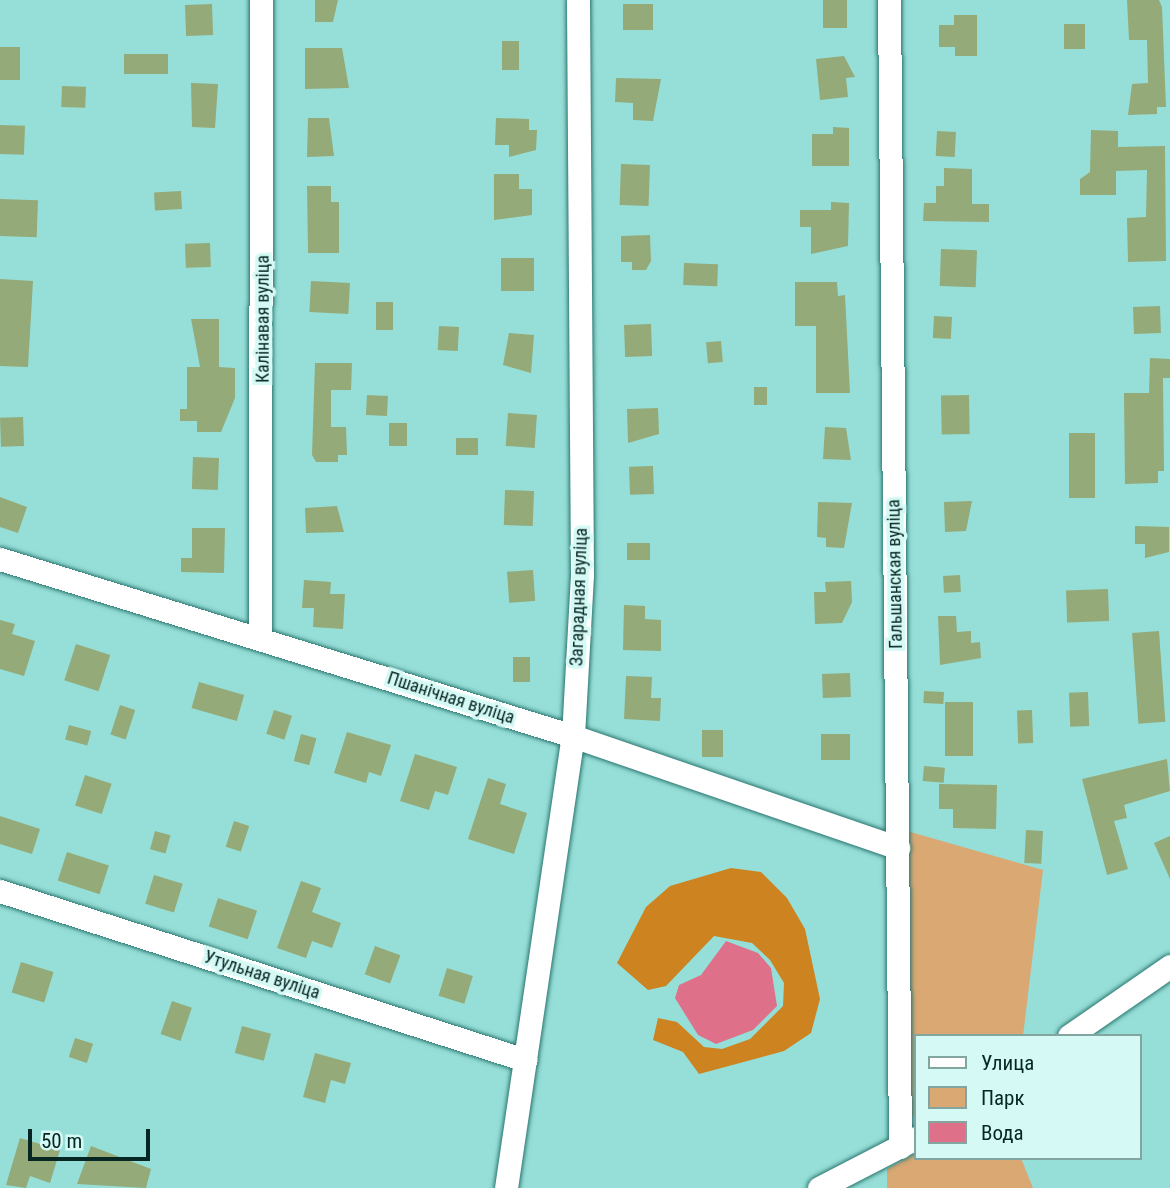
<!DOCTYPE html>
<meta charset="utf-8">
<style>
body{margin:0}
#map{position:relative;width:1170px;height:1188px;overflow:hidden;background:#96dfd8;font-family:"Roboto Condensed",sans-serif}
div>[style]{position:absolute}
[style*='--x']{left:calc(var(--x)*1px);top:calc(var(--y)*1px);width:calc(var(--w)*1px);rotate:calc(var(--a)*1deg)}
.green>*{inset:0;background:#d9a873}
.forest>*{inset:0;background:#cc8320}
.water>*{inset:0;background:#de7189}
.building>*{inset:0;background:#94aa78;transform-origin:0 0}
.roads{filter:drop-shadow(0 0 2px #2a756f) drop-shadow(0 0 2px #2a756f)}
.minor>*{height:23px;margin:-11.5px;padding:0 11.5px;transform-origin:11.5px;border-radius:11.5px;background:#fff}
span{translate:-50% -50%;white-space:nowrap;text-align:center;line-height:1.15;-webkit-text-stroke:7px #d5f9f4;paint-order:stroke}
.street-label{font-size:18px;color:#062623}
.legend{position:absolute;left:914px;top:1034px;width:228px;height:126px;box-sizing:border-box;background:#d5f9f4;border:2px solid #82a5a0;margin:0;padding:9px 12px;list-style:none;font-size:21px;color:#062623}
.legend li{display:flex;align-items:center;gap:14px;height:35px}
.legend b{width:35px;border:2px solid #82a5a0}
.scale{position:absolute;left:28px;top:1129px;width:122px;height:32px;box-sizing:border-box;border:4px solid #062623;border-top:0;padding-left:9px;font-size:21px;line-height:24px;white-space:nowrap;color:#062623;-webkit-text-stroke:5px #d5f9f4;paint-order:stroke}
</style>
<div id="map">
<div class="green">
<i style="clip-path:polygon(907px 831px,1043px 870px,1023px 1036px,916px 1036px,916px 1114px,905px 1121px)"></i>
<i style="clip-path:polygon(916px 1153px,916px 1158px,1021px 1158px,1033px 1188px,887px 1188px,887px 1169px)"></i>
</div>
<div class="forest">
<i style="clip-path:polygon(731px 868px,761px 872px,787px 898px,805px 929px,820px 999px,811px 1033px,784px 1051px,699px 1074px,683px 1052px,653px 1040px,658px 1018px,677px 1022px,704px 1047px,722px 1049px,750px 1039px,783px 1006px,784px 983px,770px 960px,752px 943px,714px 936px,666px 986px,648px 990px,617px 963px,646px 907px,670px 886px)"></i>
</div>
<div class="water">
<i style="clip-path:polygon(726px 941px,758px 953px,771px 968px,777px 1006px,753px 1030px,716px 1044px,698px 1035px,675px 998px,679px 985px,701px 975px)"></i>
</div>
<div class="building">
<i style="clip-path:polygon(315px 0,338px 0,333px 22px,315px 22px)"></i>
<i style="left:823px;top:0;width:24px;height:28px"></i>
<i style="clip-path:polygon(1127px 0,1159px 0,1162px 7px,1166px 107px,1157px 107px,1157px 114px,1128px 115px,1132px 84px,1148px 83px,1147px 40px,1129px 40px)"></i>
<i style="left:212px;top:4px;width:31px;height:27px;rotate:88deg"></i>
<i style="left:653px;top:4px;width:26px;height:30px;rotate:90deg"></i>
<i style="clip-path:polygon(954px 15px,977px 15px,977px 56px,955px 56px,955px 47px,939px 47px,939px 25px,954px 25px)"></i>
<i style="left:1064px;top:24px;width:21px;height:25px"></i>
<i style="left:502px;top:41px;width:17px;height:29px"></i>
<i style="left:0;top:47px;width:20px;height:33px"></i>
<i style="clip-path:polygon(305px 48px,342px 48px,349px 88px,305px 89px)"></i>
<i style="left:124px;top:54px;width:44px;height:20px"></i>
<i style="clip-path:polygon(844px 56px,855px 77px,846px 78px,848px 97px,820px 100px,816px 59px)"></i>
<i style="clip-path:polygon(616px 78px,661px 79px,653px 121px,633px 120px,633px 103px,615px 102px)"></i>
<i style="clip-path:polygon(191px 83px,218px 84px,215px 128px,192px 127px)"></i>
<i style="left:62px;top:86px;width:24px;height:21px;rotate:2deg"></i>
<i style="clip-path:polygon(308px 118px,329px 118px,334px 156px,307px 157px)"></i>
<i style="clip-path:polygon(496px 118px,529px 119px,529px 130px,537px 130px,536px 150px,509px 157px,509px 145px,495px 145px)"></i>
<i style="left:0;top:125px;width:25px;height:29px;rotate:2deg"></i>
<i style="clip-path:polygon(833px 127px,849px 128px,849px 166px,812px 166px,812px 134px,833px 134px)"></i>
<i style="clip-path:polygon(1091px 130px,1118px 131px,1118px 147px,1165px 146px,1166px 261px,1128px 262px,1127px 218px,1146px 217px,1147px 170px,1116px 171px,1116px 195px,1080px 195px,1080px 179px,1090px 172px)"></i>
<i style="left:937px;top:131px;width:19px;height:25px;rotate:3deg"></i>
<i style="left:621px;top:164px;width:29px;height:41px;rotate:2deg"></i>
<i style="clip-path:polygon(944px 168px,972px 169px,972px 204px,989px 204px,989px 222px,923px 221px,924px 203px,936px 203px,936px 186px,944px 186px)"></i>
<i style="clip-path:polygon(494px 174px,519px 174px,519px 189px,532px 189px,532px 215px,494px 220px)"></i>
<i style="clip-path:polygon(307px 186px,331px 186px,331px 202px,339px 202px,339px 253px,308px 253px)"></i>
<i style="left:181px;top:191px;width:18px;height:27px;rotate:87deg"></i>
<i style="left:0;top:199px;width:38px;height:37px;rotate:2deg"></i>
<i style="clip-path:polygon(831px 202px,849px 203px,848px 246px,811px 254px,811px 227px,800px 227px,800px 210px,831px 210px)"></i>
<i style="clip-path:polygon(650px 235px,651px 261px,646px 270px,632px 270px,632px 262px,621px 262px,621px 236px)"></i>
<i style="left:210px;top:243px;width:24px;height:25px;rotate:88deg"></i>
<i style="left:941px;top:249px;width:36px;height:37px;rotate:2deg"></i>
<i style="left:501px;top:258px;width:33px;height:33px"></i>
<i style="left:684px;top:263px;width:34px;height:22px;rotate:2deg"></i>
<i style="clip-path:polygon(0 279px,33px 281px,28px 367px,0 366px)"></i>
<i style="left:311px;top:281px;width:39px;height:31px;rotate:3deg"></i>
<i style="clip-path:polygon(795px 282px,837px 282px,838px 296px,845px 295px,850px 393px,816px 393px,816px 326px,795px 326px)"></i>
<i style="left:376px;top:302px;width:17px;height:28px"></i>
<i style="left:1160px;top:306px;width:27px;height:27px;rotate:88deg"></i>
<i style="left:934px;top:316px;width:18px;height:22px;rotate:3deg"></i>
<i style="clip-path:polygon(191px 319px,219px 319px,219px 367px,235px 368px,235px 398px,221px 432px,197px 432px,197px 421px,180px 421px,180px 409px,187px 409px,187px 367px,200px 367px)"></i>
<i style="left:651px;top:324px;width:32px;height:27px;rotate:88deg"></i>
<i style="left:439px;top:326px;width:20px;height:24px;rotate:3deg"></i>
<i style="clip-path:polygon(509px 333px,534px 335px,531px 373px,503px 365px)"></i>
<i style="left:721px;top:341px;width:21px;height:15px;rotate:85deg"></i>
<i style="clip-path:polygon(1150px 358px,1170px 359px,1170px 378px,1163px 378px,1164px 471px,1158px 471px,1158px 483px,1125px 484px,1124px 393px,1149px 393px)"></i>
<i style="clip-path:polygon(315px 363px,352px 363px,351px 390px,331px 390px,331px 427px,346px 427px,347px 455px,338px 455px,338px 462px,316px 462px,312px 455px)"></i>
<i style="left:754px;top:387px;width:13px;height:18px"></i>
<i style="left:367px;top:395px;width:21px;height:20px;rotate:3deg"></i>
<i style="left:969px;top:395px;width:39px;height:28px;rotate:89deg"></i>
<i style="clip-path:polygon(658px 408px,659px 434px,628px 443px,627px 409px)"></i>
<i style="left:508px;top:413px;width:29px;height:33px;rotate:4deg"></i>
<i style="left:23px;top:417px;width:29px;height:23px;rotate:88deg"></i>
<i style="left:389px;top:423px;width:18px;height:23px"></i>
<i style="clip-path:polygon(825px 427px,846px 428px,851px 460px,823px 459px)"></i>
<i style="left:1069px;top:433px;width:26px;height:65px"></i>
<i style="left:456px;top:438px;width:22px;height:17px"></i>
<i style="left:193px;top:457px;width:26px;height:32px;rotate:2deg"></i>
<i style="left:653px;top:466px;width:28px;height:24px;rotate:88deg"></i>
<i style="left:505px;top:490px;width:29px;height:35px;rotate:2deg"></i>
<i style="clip-path:polygon(0 497px,27px 507px,18px 533px,0 527px)"></i>
<i style="clip-path:polygon(972px 501px,966px 531px,945px 532px,944px 502px)"></i>
<i style="clip-path:polygon(818px 502px,852px 503px,844px 548px,826px 547px,826px 538px,817px 537px)"></i>
<i style="clip-path:polygon(337px 506px,344px 532px,306px 533px,305px 508px)"></i>
<i style="clip-path:polygon(1135px 526px,1169px 527px,1169px 552px,1145px 558px,1145px 544px,1135px 544px)"></i>
<i style="clip-path:polygon(192px 528px,225px 528px,224px 573px,181px 572px,181px 558px,192px 558px)"></i>
<i style="left:650px;top:543px;width:17px;height:23px;rotate:90deg"></i>
<i style="left:533px;top:570px;width:31px;height:26px;rotate:86deg"></i>
<i style="left:960px;top:575px;width:17px;height:17px;rotate:87deg"></i>
<i style="clip-path:polygon(304px 580px,331px 582px,330px 594px,345px 594px,343px 629px,313px 627px,314px 608px,302px 608px)"></i>
<i style="clip-path:polygon(851px 581px,852px 602px,842px 623px,815px 624px,814px 592px,826px 592px,825px 582px)"></i>
<i style="left:1108px;top:589px;width:32px;height:42px;rotate:88deg"></i>
<i style="clip-path:polygon(624px 605px,645px 606px,645px 619px,661px 620px,661px 651px,623px 650px)"></i>
<i style="clip-path:polygon(938px 616px,956px 616px,957px 632px,971px 631px,971px 643px,980px 642px,981px 658px,940px 665px)"></i>
<i style="clip-path:polygon(0 620px,15px 624px,12px 634px,35px 641px,24px 676px,0 669px)"></i>
<i style="left:1159px;top:631px;width:91px;height:27px;rotate:86deg"></i>
<i style="left:76px;top:644px;width:36px;height:38px;rotate:18deg"></i>
<i style="left:513px;top:657px;width:17px;height:25px"></i>
<i style="left:850px;top:673px;width:24px;height:28px;rotate:88deg"></i>
<i style="clip-path:polygon(626px 676px,652px 677px,651px 698px,661px 698px,660px 721px,624px 719px)"></i>
<i style="left:199px;top:682px;width:47px;height:27px;rotate:16deg"></i>
<i style="left:924px;top:691px;width:20px;height:12px;rotate:3deg"></i>
<i style="left:1088px;top:692px;width:34px;height:19px;rotate:88deg"></i>
<i style="left:945px;top:702px;width:28px;height:54px"></i>
<i style="left:120px;top:705px;width:16px;height:31px;rotate:18deg"></i>
<i style="left:274px;top:710px;width:19px;height:25px;rotate:18deg"></i>
<i style="left:1032px;top:710px;width:33px;height:15px;rotate:88deg"></i>
<i style="left:69px;top:725px;width:23px;height:15px;rotate:15deg"></i>
<i style="left:702px;top:730px;width:21px;height:27px"></i>
<i style="clip-path:polygon(347px 732px,391px 745px,381px 776px,369px 772px,366px 783px,334px 773px)"></i>
<i style="left:301px;top:734px;width:16px;height:28px;rotate:15deg"></i>
<i style="left:850px;top:734px;width:26px;height:29px;rotate:90deg"></i>
<i style="clip-path:polygon(415px 754px,457px 767px,448px 795px,435px 791px,429px 810px,400px 801px)"></i>
<i style="clip-path:polygon(1167px 759px,1170px 791px,1124px 805px,1127px 818px,1114px 821px,1128px 869px,1107px 875px,1082px 779px)"></i>
<i style="left:924px;top:766px;width:21px;height:15px;rotate:5deg"></i>
<i style="left:85px;top:775px;width:28px;height:32px;rotate:18deg"></i>
<i style="clip-path:polygon(488px 778px,506px 784px,500px 804px,527px 813px,514px 854px,468px 839px)"></i>
<i style="clip-path:polygon(939px 784px,997px 785px,996px 829px,953px 828px,953px 809px,939px 809px)"></i>
<i style="clip-path:polygon(0 816px,40px 829px,32px 854px,0 844px)"></i>
<i style="left:234px;top:821px;width:16px;height:27px;rotate:18deg"></i>
<i style="left:1026px;top:830px;width:17px;height:33px;rotate:3deg"></i>
<i style="left:155px;top:831px;width:16px;height:19px;rotate:15deg"></i>
<i style="clip-path:polygon(1170px 836px,1170px 879px,1154px 843px)"></i>
<i style="left:67px;top:852px;width:44px;height:30px;rotate:18deg"></i>
<i style="left:154px;top:875px;width:30px;height:30px;rotate:17deg"></i>
<i style="clip-path:polygon(301px 881px,321px 888px,312px 912px,341px 923px,332px 948px,312px 941px,306px 958px,277px 948px)"></i>
<i style="left:218px;top:898px;width:41px;height:30px;rotate:18deg"></i>
<i style="left:375px;top:946px;width:27px;height:30px;rotate:20deg"></i>
<i style="left:21px;top:962px;width:34px;height:32px;rotate:17deg"></i>
<i style="left:447px;top:968px;width:27px;height:29px;rotate:17deg"></i>
<i style="left:172px;top:1001px;width:21px;height:35px;rotate:19deg"></i>
<i style="left:242px;top:1026px;width:30px;height:28px;rotate:15deg"></i>
<i style="left:75px;top:1038px;width:19px;height:20px;rotate:18deg"></i>
<i style="clip-path:polygon(315px 1053px,351px 1063px,345px 1084px,331px 1080px,325px 1103px,303px 1097px)"></i>
<i style="clip-path:polygon(20px 1138px,60px 1150px,50px 1183px,30px 1176px,26px 1188px,6px 1185px)"></i>
<i style="clip-path:polygon(91px 1146px,151px 1169px,146px 1188px,77px 1184px)"></i>
</div>
<div class="roads">
<div class="minor">
<i style="--x:889;--y:0;--w:1147;--a:89.45"></i>
<i style="--x:0;--y:559;--w:600;--a:17.17"></i>
<i style="--x:573;--y:736;--w:344;--a:19"></i>
<i style="--x:260;--y:637;--w:637;--a:-89.91"></i>
<i style="--x:0;--y:891;--w:552;--a:17.84"></i>
<i style="--x:1069;--y:1036;--w:123;--a:-34.7"></i>
<i style="--x:506;--y:1188;--w:457;--a:-81.6"></i>
<i style="--x:573;--y:736;--w:161;--a:-86.8"></i>
<i style="--x:582;--y:575;--w:575;--a:-90.4"></i>
<i style="--x:819;--y:1188;--w:109;--a:-27.3"></i>
</div>
</div>
<div class="street-label">
<span style="left:263px;top:319px;rotate:-90deg">Калінавая вуліца</span>
<span style="left:895px;top:574px;rotate:-91deg">Гальшанская вуліца</span>
<span style="left:579px;top:597px;rotate:-88deg">Загарадная вуліца</span>
<span style="left:451px;top:698px;rotate:18deg">Пшанічная вуліца</span>
<span style="left:262px;top:975px;rotate:18deg">Утульная вуліца</span>
</div>
<ul class="legend">
<li><b style="height:9px;background:#fff"></b>Улица</li>
<li><b style="height:19px;background:#d9a873"></b>Парк</li>
<li><b style="height:19px;background:#de7189"></b>Вода</li>
</ul>
<div class="scale">50 m</div>
</div>
